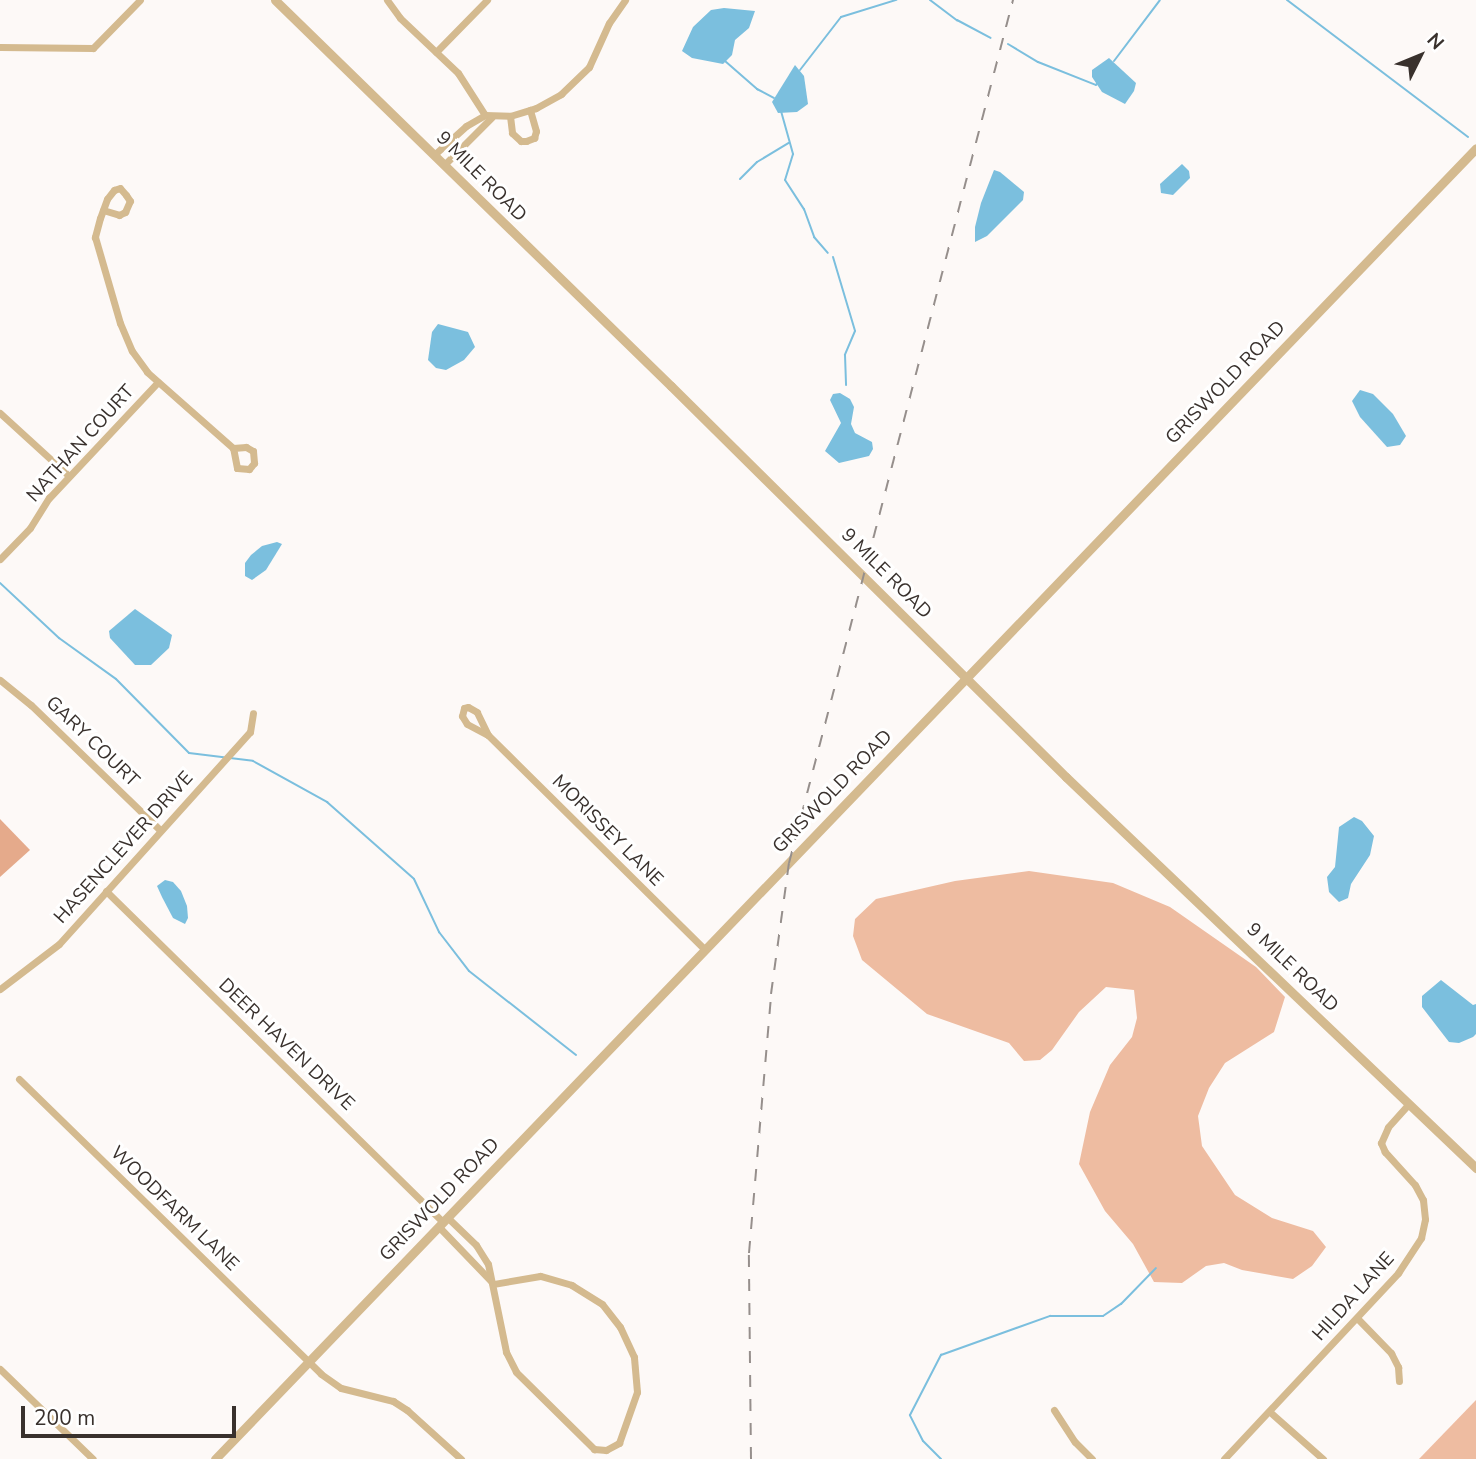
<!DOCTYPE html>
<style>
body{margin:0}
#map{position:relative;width:1476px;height:1459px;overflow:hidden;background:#fdf9f7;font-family:"Nunito Sans",sans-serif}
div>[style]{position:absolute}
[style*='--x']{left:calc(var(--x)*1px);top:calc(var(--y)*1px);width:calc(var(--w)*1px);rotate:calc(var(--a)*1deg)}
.green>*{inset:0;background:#eebca1}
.forest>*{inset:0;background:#e5aa8b}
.water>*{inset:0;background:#7bbfde}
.stream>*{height:2px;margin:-1px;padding:0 1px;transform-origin:1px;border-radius:1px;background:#7bbfde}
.minor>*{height:7px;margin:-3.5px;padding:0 3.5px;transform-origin:3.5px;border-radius:3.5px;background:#d4ba8f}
.tertiary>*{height:9px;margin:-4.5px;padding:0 4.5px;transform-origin:4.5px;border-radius:4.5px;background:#d4ba8f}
.rail>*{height:2px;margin-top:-1px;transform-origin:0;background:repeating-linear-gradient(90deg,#968f8c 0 12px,transparent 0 24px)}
span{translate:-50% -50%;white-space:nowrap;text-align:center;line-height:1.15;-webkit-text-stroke:6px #fff;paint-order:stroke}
.street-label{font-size:19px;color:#39312d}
.north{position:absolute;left:1385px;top:21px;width:70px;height:70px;-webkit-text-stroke:5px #fff;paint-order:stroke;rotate:47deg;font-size:19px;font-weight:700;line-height:28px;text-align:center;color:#39312d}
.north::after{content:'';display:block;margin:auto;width:24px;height:32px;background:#39312d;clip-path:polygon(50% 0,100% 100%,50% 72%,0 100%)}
.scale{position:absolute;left:21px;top:1406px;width:215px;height:32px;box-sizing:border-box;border:4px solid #39312d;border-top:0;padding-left:9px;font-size:21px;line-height:24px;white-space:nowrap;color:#39312d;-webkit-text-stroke:5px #fff;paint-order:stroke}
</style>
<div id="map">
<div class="green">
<i style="clip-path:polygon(1029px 871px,1113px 883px,1170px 907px,1256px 967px,1285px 997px,1274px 1032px,1225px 1063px,1209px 1088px,1198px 1116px,1202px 1146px,1235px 1195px,1272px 1218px,1313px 1231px,1326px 1247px,1312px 1266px,1293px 1279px,1242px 1270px,1224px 1263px,1206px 1266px,1182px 1283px,1154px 1282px,1133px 1244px,1105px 1211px,1079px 1164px,1090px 1112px,1110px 1065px,1132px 1037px,1137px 1018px,1134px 990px,1106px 987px,1079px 1012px,1052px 1050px,1040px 1060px,1024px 1061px,1009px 1043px,927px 1014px,862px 960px,853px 936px,855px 919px,876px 899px,955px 881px)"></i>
<i style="clip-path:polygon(1476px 1400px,1476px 1459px,1419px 1459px)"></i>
</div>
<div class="forest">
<i style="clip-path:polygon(0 819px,30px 850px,0 877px)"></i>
</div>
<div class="water">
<i style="clip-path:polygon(724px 8px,755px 11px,749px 28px,735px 40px,732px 55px,723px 64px,692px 58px,682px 51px,693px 27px,711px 10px)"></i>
<i style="clip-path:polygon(1109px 58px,1136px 83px,1134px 91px,1125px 104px,1102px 92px,1092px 77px,1092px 70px)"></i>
<i style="clip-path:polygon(795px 65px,804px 76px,808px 104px,797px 112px,778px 113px,772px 102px)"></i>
<i style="clip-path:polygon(1182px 164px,1189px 171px,1190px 178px,1173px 195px,1161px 193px,1160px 184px)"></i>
<i style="clip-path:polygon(994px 170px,1000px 172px,1024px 192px,1023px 200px,987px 236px,975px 242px,975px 227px,981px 203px)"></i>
<i style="clip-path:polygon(438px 324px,468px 332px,475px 347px,464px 360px,446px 370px,436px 368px,428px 360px,432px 332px)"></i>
<i style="clip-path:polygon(1360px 390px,1373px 394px,1393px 414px,1406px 436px,1400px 445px,1387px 447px,1360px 417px,1352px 401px)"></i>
<i style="clip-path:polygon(840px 393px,850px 399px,854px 407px,851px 424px,855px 433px,872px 442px,873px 449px,869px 456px,839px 463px,825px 451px,841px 423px,830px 400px,833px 394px)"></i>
<i style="clip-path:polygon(277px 542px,282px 544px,266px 570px,252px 580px,245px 576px,245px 563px,251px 555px,262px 546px)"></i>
<i style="clip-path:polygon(135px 609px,172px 635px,169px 648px,151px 665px,135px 665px,110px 638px,109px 631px)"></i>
<i style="clip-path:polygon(1354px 817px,1362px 821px,1374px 836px,1370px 855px,1351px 884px,1348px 898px,1339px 902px,1329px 892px,1327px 877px,1335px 867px,1339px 827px)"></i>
<i style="clip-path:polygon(165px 880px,173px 882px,181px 891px,187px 906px,188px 918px,185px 924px,173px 918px,162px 897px,157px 886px)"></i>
<i style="clip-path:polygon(1441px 980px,1473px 1005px,1476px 1004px,1476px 1034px,1473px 1037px,1459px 1043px,1449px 1042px,1422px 1007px,1422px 996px)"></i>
</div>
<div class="stream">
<i style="--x:930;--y:0;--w:34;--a:37"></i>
<i style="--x:957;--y:20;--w:38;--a:28"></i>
<i style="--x:1287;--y:0;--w:227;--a:37.1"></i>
<i style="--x:1008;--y:44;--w:35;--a:31"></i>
<i style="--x:1038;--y:62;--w:62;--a:21.6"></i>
<i style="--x:1096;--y:85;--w:4;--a:-56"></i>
<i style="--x:725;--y:61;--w:43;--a:41.2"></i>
<i style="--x:757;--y:89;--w:19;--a:28"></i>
<i style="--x:1114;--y:61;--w:76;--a:-53"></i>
<i style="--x:800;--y:70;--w:67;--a:-52.3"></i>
<i style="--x:841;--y:17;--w:58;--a:-17.2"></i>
<i style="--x:781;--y:111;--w:45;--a:74.4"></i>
<i style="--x:793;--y:154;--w:27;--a:107"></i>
<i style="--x:785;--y:180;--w:35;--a:57"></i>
<i style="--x:804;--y:209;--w:30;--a:70"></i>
<i style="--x:814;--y:237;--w:21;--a:49"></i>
<i style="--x:740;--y:179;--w:24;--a:-45"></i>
<i style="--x:757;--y:162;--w:37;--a:-31"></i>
<i style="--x:833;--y:257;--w:77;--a:73.4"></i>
<i style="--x:855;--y:331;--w:26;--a:113"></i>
<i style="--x:845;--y:355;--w:30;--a:88"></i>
<i style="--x:0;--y:583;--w:81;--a:43"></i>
<i style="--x:59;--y:638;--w:70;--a:35.7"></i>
<i style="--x:116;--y:679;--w:104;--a:45.4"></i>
<i style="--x:189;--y:753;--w:35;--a:7"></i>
<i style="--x:230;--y:758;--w:23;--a:7"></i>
<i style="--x:253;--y:761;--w:85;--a:29"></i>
<i style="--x:327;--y:802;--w:116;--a:41.5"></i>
<i style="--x:414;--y:879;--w:59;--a:64.7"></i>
<i style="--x:439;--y:932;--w:49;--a:52.4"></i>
<i style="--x:469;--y:971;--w:136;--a:38.1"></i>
<i style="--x:941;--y:1459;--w:25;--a:-135"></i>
<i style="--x:923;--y:1441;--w:29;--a:-117"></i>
<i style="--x:910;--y:1415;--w:68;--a:-62.7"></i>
<i style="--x:941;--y:1355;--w:116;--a:-19.7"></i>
<i style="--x:1050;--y:1316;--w:53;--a:0"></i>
<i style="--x:1103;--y:1316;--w:22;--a:-34"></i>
<i style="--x:1121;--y:1304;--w:50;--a:-45.8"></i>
</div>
<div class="minor">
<i style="--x:387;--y:0;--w:22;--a:54"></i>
<i style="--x:400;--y:18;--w:80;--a:43.5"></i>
<i style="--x:458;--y:73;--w:50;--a:57.3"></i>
<i style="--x:0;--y:47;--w:93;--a:0.6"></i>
<i style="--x:93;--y:48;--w:67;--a:-45.6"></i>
<i style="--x:436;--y:52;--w:73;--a:-45.6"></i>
<i style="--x:510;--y:116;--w:17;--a:83"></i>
<i style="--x:512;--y:133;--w:12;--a:42"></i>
<i style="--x:521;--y:141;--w:5;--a:0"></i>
<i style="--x:526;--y:141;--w:9;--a:-21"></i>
<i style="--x:534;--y:138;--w:7;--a:-74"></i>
<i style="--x:536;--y:131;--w:22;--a:-106"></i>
<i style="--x:435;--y:154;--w:42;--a:-42.1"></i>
<i style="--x:466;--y:126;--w:22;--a:-30"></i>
<i style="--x:485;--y:115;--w:25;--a:2"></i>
<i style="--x:510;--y:116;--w:27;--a:-17"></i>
<i style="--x:536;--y:108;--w:29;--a:-29"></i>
<i style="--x:561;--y:94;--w:39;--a:-44"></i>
<i style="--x:589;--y:67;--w:48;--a:-65.6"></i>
<i style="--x:609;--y:23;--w:28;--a:-55"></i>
<i style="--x:445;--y:164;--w:66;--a:-45"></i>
<i style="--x:103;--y:210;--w:17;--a:17"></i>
<i style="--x:119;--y:215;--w:7;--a:-27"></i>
<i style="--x:125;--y:212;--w:12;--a:-66"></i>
<i style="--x:130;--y:201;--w:7;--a:-124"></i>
<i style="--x:126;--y:195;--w:9;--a:-131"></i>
<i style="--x:120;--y:188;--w:6;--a:162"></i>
<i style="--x:114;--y:190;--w:11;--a:128"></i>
<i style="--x:107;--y:199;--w:20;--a:110"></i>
<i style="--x:100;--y:218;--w:20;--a:105"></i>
<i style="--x:95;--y:237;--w:90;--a:73.8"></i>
<i style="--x:120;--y:323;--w:30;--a:67"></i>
<i style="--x:132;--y:351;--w:26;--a:54"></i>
<i style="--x:147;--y:372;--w:115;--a:41.5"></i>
<i style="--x:233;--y:448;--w:13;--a:-4"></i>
<i style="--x:246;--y:447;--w:8;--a:30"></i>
<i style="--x:253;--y:451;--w:12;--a:85"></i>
<i style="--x:254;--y:463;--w:8;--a:130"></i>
<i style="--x:249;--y:469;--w:12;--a:-175"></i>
<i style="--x:237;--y:468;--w:20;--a:-101"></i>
<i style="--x:0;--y:413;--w:93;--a:42.4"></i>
<i style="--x:0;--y:559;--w:43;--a:-45.9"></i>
<i style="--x:30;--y:528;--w:36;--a:-58"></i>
<i style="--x:49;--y:498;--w:159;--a:-46.8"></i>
<i style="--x:0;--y:680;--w:40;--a:39"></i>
<i style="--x:31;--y:705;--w:178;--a:44.1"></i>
<i style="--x:488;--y:735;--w:25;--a:-116"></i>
<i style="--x:477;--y:712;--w:10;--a:-151"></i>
<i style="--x:468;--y:707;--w:4;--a:166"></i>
<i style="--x:464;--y:708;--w:8;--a:104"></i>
<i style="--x:462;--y:716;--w:9;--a:58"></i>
<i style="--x:467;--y:724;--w:24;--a:28"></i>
<i style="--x:488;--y:735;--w:305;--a:44.7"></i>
<i style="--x:106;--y:891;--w:472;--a:44.5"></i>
<i style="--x:0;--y:989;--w:74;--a:-37.3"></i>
<i style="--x:59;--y:944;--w:285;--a:-48"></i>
<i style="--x:250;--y:732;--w:19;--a:-81"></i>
<i style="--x:19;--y:1079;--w:422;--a:44.3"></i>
<i style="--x:321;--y:1374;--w:24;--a:35"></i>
<i style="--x:341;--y:1388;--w:54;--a:14"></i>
<i style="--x:393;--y:1401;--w:17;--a:33"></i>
<i style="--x:407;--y:1410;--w:73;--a:42.2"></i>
<i style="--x:448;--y:1218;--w:39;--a:44"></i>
<i style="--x:476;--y:1245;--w:22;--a:58"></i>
<i style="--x:488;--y:1264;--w:90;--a:78.4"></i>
<i style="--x:506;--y:1352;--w:22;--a:63"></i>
<i style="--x:516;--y:1372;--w:110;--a:44.6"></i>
<i style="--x:594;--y:1449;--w:12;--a:5"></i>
<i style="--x:606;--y:1450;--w:15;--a:-28"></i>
<i style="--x:619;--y:1443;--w:54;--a:-70.6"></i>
<i style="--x:637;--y:1392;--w:35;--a:-95"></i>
<i style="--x:634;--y:1357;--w:33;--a:-115"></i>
<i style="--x:620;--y:1327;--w:29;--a:-128"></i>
<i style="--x:602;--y:1304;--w:36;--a:-148"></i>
<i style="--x:572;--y:1285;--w:33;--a:-164"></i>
<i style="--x:540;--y:1276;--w:48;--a:170.3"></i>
<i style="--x:439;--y:1227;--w:75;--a:46.1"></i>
<i style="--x:1357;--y:1318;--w:49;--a:45.8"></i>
<i style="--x:1391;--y:1353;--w:16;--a:63"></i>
<i style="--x:1398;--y:1367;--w:14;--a:86"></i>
<i style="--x:0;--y:1369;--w:129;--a:44.1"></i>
<i style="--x:1054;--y:1410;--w:38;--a:57"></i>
<i style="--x:1075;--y:1442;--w:24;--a:45"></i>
<i style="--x:1270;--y:1412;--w:71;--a:41.6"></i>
<i style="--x:1224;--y:1459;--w:255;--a:-46.9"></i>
<i style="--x:1398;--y:1273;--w:42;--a:-56.7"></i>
<i style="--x:1421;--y:1238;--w:19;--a:-78"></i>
<i style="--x:1425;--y:1219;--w:19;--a:-96"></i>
<i style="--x:1423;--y:1200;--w:17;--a:-118"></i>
<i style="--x:1415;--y:1185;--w:45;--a:-132.3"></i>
<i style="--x:1385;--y:1152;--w:10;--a:-114"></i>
<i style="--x:1381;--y:1143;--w:17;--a:-66"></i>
<i style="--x:1388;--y:1127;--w:31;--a:-48"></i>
</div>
<div class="tertiary">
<i style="--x:275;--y:0;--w:553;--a:44.27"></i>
<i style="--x:671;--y:386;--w:556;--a:44.71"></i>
<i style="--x:1066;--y:777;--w:567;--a:43.64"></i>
<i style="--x:215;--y:1459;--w:1819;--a:-46.11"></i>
</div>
<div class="rail">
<i style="--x:751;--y:1459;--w:206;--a:-90.6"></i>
<i style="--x:749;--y:1253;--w:260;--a:-85.1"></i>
<i style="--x:771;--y:994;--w:132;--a:-82.2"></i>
<i style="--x:789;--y:863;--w:892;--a:-75.45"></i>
</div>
<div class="street-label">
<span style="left:481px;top:177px;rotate:45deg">9 MILE ROAD</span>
<span style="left:1226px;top:383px;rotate:-46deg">GRISWOLD ROAD</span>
<span style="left:81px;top:444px;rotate:-48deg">NATHAN COURT</span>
<span style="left:886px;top:574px;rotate:45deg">9 MILE ROAD</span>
<span style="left:92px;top:742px;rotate:44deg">GARY COURT</span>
<span style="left:833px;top:792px;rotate:-46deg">GRISWOLD ROAD</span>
<span style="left:607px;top:831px;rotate:45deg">MORISSEY LANE</span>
<span style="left:124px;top:848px;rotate:-48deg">HASENCLEVER DRIVE</span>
<span style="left:1292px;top:968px;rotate:44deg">9 MILE ROAD</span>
<span style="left:286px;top:1045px;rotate:44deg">DEER HAVEN DRIVE</span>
<span style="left:440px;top:1200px;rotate:-46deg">GRISWOLD ROAD</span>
<span style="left:174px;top:1209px;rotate:44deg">WOODFARM LANE</span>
<span style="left:1354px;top:1297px;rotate:-48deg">HILDA LANE</span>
</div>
<div class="north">N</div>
<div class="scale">200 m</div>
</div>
